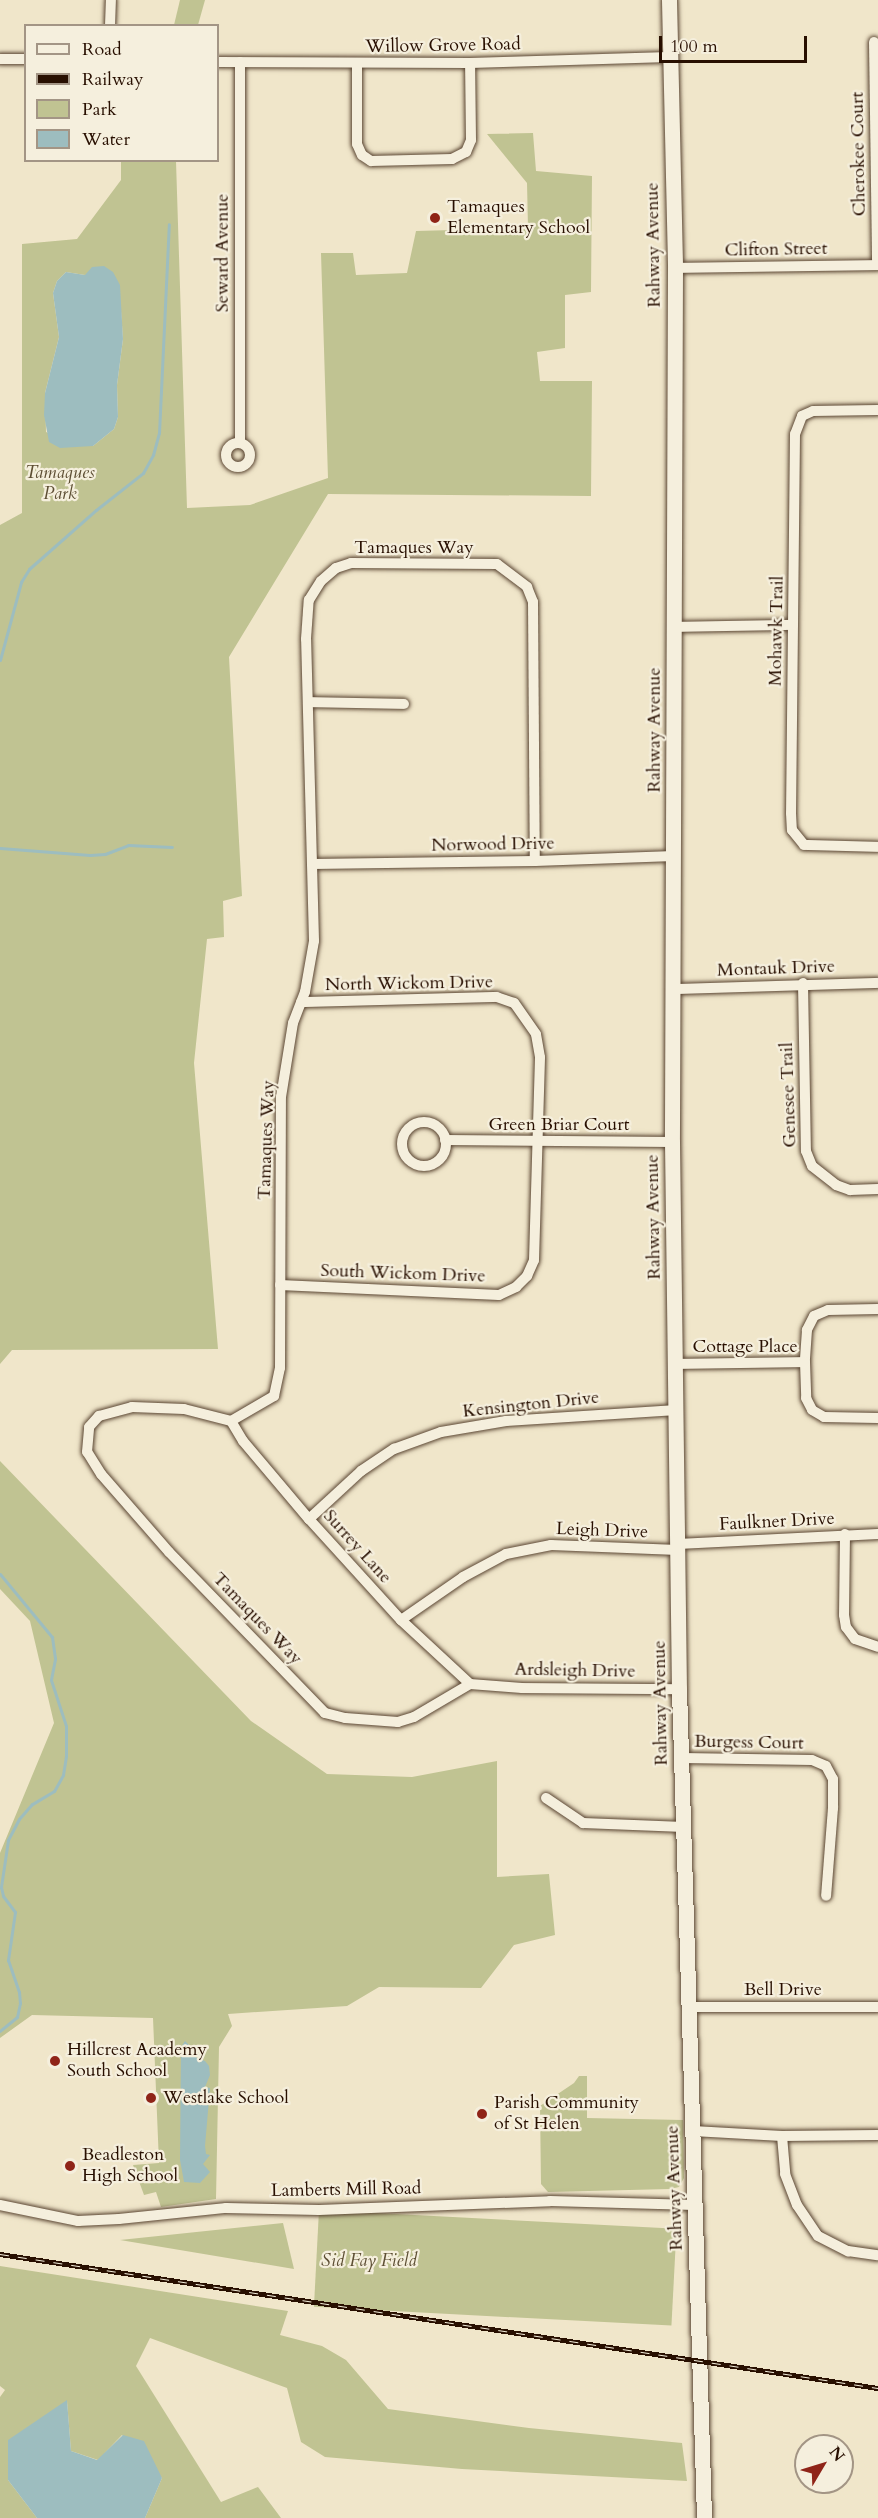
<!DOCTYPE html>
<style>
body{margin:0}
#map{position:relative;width:878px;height:2518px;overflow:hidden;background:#f0e6ca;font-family:Cardo,serif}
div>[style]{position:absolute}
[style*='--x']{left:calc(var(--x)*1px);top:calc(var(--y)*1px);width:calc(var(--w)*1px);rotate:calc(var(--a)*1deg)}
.green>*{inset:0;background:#c0c392;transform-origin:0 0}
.water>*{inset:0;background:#9dbdbf}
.stream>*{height:3px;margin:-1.5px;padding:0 1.5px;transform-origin:1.5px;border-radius:1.5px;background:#9dbdbf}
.roads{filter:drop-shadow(0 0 2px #5a4532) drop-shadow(0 0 2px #5a4532)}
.street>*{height:10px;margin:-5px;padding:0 5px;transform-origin:5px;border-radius:5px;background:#f5efdd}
.street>.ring{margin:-5px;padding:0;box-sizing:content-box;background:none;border:10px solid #f5efdd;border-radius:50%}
.secondary>*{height:15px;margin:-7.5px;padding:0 7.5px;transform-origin:7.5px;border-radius:7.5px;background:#f5efdd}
.rail>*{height:5px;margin-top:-2.5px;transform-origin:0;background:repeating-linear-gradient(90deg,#f5efdd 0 9px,#280f00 0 18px);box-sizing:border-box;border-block:2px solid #280f00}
.dots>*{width:16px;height:16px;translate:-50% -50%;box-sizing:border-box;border:3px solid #f5efdd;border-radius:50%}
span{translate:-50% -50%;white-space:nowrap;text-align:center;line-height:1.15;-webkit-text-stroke:4.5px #f5efdd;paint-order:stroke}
.street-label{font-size:18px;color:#280f00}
.poi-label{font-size:18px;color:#280f00}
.left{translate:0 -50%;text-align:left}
.park-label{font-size:18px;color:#5d4e33;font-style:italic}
.legend{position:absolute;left:24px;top:24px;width:195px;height:138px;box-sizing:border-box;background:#f5efdd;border:2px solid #a39585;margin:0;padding:8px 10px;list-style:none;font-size:18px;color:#280f00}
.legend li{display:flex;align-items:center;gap:12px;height:30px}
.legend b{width:30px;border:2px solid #a39585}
.north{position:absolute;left:794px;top:2434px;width:60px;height:60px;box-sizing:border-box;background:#f5efdd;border:2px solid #a39585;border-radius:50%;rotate:52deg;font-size:16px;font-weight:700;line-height:24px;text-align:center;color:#280f00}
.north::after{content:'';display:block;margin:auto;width:21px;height:27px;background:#8f2418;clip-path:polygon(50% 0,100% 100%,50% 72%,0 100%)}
.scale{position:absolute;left:659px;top:36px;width:148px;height:27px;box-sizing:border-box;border:3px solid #280f00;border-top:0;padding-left:8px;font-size:18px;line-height:21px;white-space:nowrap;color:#280f00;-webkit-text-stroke:4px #f5efdd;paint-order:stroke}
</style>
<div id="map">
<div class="green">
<i style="clip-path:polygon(180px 0,205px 0,198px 25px,174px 25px)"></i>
<i style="clip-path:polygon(evenodd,533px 133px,536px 171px,592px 176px,591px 292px,565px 295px,565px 348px,537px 352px,540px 381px,592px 381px,591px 496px,328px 494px,229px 657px,242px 896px,223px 901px,224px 937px,207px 939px,194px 1063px,218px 1349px,12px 1350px,0 1364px,0 525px,22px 513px,22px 244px,77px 239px,121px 180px,121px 161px,176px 161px,187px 508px,250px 505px,328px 478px,321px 253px,353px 253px,356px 275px,407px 273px,416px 231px,528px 228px,527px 183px,487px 134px,533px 133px,66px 272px,85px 275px,121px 311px,123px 339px,117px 385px,118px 417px,114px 429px,93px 446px,77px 446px,46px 432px,45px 393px,59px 337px,53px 293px,57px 281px,66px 272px)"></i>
<i style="clip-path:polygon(0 1461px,251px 1721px,327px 1774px,412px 1777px,497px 1761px,497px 1877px,549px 1874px,555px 1935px,514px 1945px,481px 1988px,379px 1987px,347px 2006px,228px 2014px,232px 2026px,219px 2047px,216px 2199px,161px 2207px,156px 2192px,144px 2195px,133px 2165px,159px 2163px,153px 2018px,32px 2015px,0 2038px,0 1853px,54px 1723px,30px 1621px,0 1589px)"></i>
<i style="clip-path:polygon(579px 2076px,587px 2076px,587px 2118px,683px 2120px,684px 2178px,679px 2187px,670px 2189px,548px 2192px,541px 2184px,540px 2106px,574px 2083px)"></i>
<i style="left:319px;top:2210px;width:358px;height:97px;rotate:3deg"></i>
<i style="clip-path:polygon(283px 2223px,294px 2269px,120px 2240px)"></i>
<i style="clip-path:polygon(0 2266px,288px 2311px,280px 2335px,322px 2346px,346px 2360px,388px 2409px,529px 2428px,682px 2443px,687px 2481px,462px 2469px,325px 2457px,301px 2442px,287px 2388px,150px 2338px,136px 2366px,221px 2502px,258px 2487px,281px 2518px,145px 2518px,162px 2478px,122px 2435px,98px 2460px,71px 2451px,67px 2401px,8px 2480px,37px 2518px,0 2518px,0 2397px,5px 2390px,0 2386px)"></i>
</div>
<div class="water">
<i style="clip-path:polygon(104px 266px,113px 272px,120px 285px,123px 339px,117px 385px,118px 417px,114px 429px,93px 446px,60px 448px,49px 442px,44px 415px,45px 393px,59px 337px,53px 293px,57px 281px,66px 272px,85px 275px,92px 267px)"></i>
<i style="clip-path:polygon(185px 2041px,193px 2049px,193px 2056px,205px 2061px,209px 2066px,210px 2075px,205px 2087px,210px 2088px,205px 2146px,206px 2154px,210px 2155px,203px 2164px,210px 2172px,200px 2183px,184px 2182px,180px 2160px,181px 2047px)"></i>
<i style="clip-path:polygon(67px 2400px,71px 2451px,97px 2460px,123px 2435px,144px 2441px,162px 2478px,145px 2518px,37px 2518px,8px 2480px,8px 2440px)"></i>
</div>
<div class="stream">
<i style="--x:0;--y:660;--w:81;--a:-74.9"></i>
<i style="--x:21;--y:582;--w:15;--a:-58"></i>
<i style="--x:29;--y:569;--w:89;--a:-41.4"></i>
<i style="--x:96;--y:510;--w:60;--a:-38.2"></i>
<i style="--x:143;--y:473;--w:21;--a:-61"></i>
<i style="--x:153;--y:455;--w:23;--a:-75"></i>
<i style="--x:159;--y:433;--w:209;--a:-87.3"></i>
<i style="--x:0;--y:848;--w:90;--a:4.4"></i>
<i style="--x:90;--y:855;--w:15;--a:-4"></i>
<i style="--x:105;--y:854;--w:25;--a:-21"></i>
<i style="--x:128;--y:845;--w:44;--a:2.6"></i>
<i style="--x:0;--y:1574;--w:82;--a:50.5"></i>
<i style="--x:52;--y:1637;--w:22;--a:82"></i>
<i style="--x:55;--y:1659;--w:21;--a:101"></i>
<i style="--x:51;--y:1680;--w:48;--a:71.9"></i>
<i style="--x:66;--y:1726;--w:30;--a:90"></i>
<i style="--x:66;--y:1756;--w:19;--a:99"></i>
<i style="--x:63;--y:1775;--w:18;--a:119"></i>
<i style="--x:54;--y:1791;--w:26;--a:149"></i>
<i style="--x:32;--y:1804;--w:20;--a:131"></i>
<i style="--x:19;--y:1819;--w:24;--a:118"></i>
<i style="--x:8;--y:1840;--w:48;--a:98.5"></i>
<i style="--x:1;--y:1887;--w:9;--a:77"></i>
<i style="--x:3;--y:1896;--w:20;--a:53"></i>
<i style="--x:15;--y:1912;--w:49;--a:98.3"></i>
<i style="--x:8;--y:1960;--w:34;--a:71"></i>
<i style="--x:19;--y:1992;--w:11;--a:85"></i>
<i style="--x:20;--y:2003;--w:14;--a:102"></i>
<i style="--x:17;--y:2017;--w:22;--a:141"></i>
</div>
<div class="roads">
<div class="street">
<i style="--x:110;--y:26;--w:26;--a:-88"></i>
<i style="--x:874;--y:42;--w:223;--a:89.2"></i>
<i style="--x:0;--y:59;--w:26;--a:0"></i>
<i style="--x:218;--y:62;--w:252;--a:0.2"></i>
<i style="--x:470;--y:63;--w:199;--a:-1.7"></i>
<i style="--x:357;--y:64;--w:80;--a:90"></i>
<i style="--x:357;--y:144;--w:12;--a:66"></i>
<i style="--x:362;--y:155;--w:11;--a:34"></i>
<i style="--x:371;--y:161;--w:81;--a:-1.4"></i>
<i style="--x:452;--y:159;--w:16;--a:-27"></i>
<i style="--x:466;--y:152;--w:13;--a:-67"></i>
<i style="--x:471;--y:140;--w:77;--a:-90.7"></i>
<i style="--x:675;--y:268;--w:203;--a:-0.8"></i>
<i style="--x:878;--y:410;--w:65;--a:179.1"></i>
<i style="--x:813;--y:411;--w:12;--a:156"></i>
<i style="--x:802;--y:416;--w:19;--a:111"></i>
<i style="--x:795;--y:434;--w:379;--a:90.6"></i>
<i style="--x:791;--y:813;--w:17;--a:87"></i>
<i style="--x:792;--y:830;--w:19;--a:51"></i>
<i style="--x:804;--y:845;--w:74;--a:1.5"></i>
<i style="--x:240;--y:443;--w:381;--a:-90"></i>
<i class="ring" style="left:226px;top:443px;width:14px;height:14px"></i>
<i style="--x:674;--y:627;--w:119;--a:-1"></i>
<i style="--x:308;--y:702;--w:96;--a:1.2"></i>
<i style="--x:312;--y:864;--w:223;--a:-0.8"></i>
<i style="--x:535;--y:861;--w:139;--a:-2.1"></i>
<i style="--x:803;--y:983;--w:168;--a:89"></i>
<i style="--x:806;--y:1151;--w:16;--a:68"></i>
<i style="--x:812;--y:1166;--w:31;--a:38"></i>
<i style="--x:836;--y:1185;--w:15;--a:20"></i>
<i style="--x:850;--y:1190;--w:28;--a:-2"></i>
<i style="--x:674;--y:989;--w:204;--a:-1.7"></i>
<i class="ring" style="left:402px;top:1122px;width:34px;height:34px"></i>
<i style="--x:445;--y:1140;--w:227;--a:0.5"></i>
<i style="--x:280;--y:1285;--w:219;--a:2.6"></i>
<i style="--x:499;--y:1295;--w:19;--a:-25"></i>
<i style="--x:516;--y:1287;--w:16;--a:-45"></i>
<i style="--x:527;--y:1276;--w:17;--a:-66"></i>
<i style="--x:534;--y:1260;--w:203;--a:-88.3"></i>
<i style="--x:540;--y:1057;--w:23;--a:-100"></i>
<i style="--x:536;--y:1034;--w:38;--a:-125"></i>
<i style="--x:514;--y:1003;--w:18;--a:-161"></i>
<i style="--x:497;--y:997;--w:196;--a:178.5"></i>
<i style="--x:878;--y:1309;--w:50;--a:178.9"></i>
<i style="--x:828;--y:1310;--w:15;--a:157"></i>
<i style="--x:814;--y:1316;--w:16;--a:117"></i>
<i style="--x:807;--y:1330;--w:32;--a:94"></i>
<i style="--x:805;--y:1362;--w:36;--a:88"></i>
<i style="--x:806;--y:1398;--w:13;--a:63"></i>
<i style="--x:812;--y:1410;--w:14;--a:30"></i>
<i style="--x:824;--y:1417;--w:54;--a:1.1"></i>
<i style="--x:677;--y:1364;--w:128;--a:-0.9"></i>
<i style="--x:231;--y:1421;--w:23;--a:59"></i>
<i style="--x:243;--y:1441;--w:102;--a:49.8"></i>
<i style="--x:309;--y:1519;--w:137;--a:47.7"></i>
<i style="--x:401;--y:1620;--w:94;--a:42.8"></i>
<i style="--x:309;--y:1519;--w:71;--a:-42.7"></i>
<i style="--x:361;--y:1471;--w:40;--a:-34"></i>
<i style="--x:394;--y:1449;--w:50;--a:-19.9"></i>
<i style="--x:441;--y:1432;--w:66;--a:-9.6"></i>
<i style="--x:506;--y:1421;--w:171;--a:-3.7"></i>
<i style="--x:845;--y:1534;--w:81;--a:90.7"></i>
<i style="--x:844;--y:1615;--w:12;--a:81"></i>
<i style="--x:846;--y:1627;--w:15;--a:53"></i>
<i style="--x:855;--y:1639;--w:24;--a:19"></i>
<i style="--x:678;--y:1544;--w:200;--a:-2.9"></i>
<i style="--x:401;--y:1620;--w:75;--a:-34.7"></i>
<i style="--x:463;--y:1577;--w:49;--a:-28.1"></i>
<i style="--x:506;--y:1554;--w:46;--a:-11.3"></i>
<i style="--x:551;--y:1545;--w:127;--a:2.3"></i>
<i style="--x:470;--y:1684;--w:65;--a:149.5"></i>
<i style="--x:414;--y:1717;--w:17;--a:163"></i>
<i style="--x:398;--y:1722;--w:53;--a:-175.7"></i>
<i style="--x:345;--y:1718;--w:21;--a:-166"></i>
<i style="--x:325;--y:1713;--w:224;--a:-134.1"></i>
<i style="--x:169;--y:1552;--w:103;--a:-131.1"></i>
<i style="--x:101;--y:1474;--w:26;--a:-122"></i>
<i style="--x:87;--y:1452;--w:25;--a:-85"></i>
<i style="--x:89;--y:1427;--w:15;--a:-48"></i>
<i style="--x:99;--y:1416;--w:34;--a:-15"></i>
<i style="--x:132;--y:1407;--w:52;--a:2.2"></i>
<i style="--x:184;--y:1409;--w:49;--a:14.3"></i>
<i style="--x:231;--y:1421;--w:50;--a:-30.2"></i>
<i style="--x:274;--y:1396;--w:29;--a:-78"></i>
<i style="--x:280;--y:1368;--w:271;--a:-89.8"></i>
<i style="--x:281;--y:1097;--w:75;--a:-80.8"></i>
<i style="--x:293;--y:1023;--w:33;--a:-69"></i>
<i style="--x:305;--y:992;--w:52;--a:-80"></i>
<i style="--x:314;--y:941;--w:302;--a:-91.5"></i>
<i style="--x:306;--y:639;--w:39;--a:-86"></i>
<i style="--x:309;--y:600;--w:22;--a:-58"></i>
<i style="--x:321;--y:581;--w:20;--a:-41"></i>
<i style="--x:336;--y:568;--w:16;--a:-18"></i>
<i style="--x:351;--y:563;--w:146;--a:0.4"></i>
<i style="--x:497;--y:564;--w:38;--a:37"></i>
<i style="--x:527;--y:587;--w:16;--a:68"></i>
<i style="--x:533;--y:602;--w:259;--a:89.6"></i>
<i style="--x:470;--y:1684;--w:52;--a:4.4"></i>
<i style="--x:522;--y:1688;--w:157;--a:0.4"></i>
<i style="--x:682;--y:1758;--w:130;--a:0.9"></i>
<i style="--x:812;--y:1760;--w:15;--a:23"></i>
<i style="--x:826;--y:1766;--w:15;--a:62"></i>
<i style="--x:833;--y:1779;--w:29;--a:90"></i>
<i style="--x:833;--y:1808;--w:88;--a:94.5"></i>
<i style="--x:546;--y:1798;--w:45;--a:34"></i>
<i style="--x:583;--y:1823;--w:101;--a:2.3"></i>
<i style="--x:689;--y:2007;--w:189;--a:0"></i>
<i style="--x:693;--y:2131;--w:89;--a:3.2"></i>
<i style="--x:782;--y:2136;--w:96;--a:-0.6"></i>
<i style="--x:782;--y:2136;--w:38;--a:85"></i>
<i style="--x:785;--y:2174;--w:33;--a:69"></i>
<i style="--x:797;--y:2205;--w:37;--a:56"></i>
<i style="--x:818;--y:2236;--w:34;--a:27"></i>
<i style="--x:848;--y:2251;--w:30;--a:8"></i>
<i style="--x:0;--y:2205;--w:80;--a:11.6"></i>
<i style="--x:78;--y:2221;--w:41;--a:-2.8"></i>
<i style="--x:119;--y:2219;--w:108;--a:-5.9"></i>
<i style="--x:226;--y:2208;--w:93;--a:1.2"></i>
<i style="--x:319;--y:2210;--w:231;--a:-2.2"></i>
<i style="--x:550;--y:2201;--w:145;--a:1.6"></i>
</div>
<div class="secondary">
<i style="--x:669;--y:0;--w:268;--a:88.7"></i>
<i style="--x:675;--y:268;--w:874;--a:90.2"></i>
<i style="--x:672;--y:1142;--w:547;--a:89.27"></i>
<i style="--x:679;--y:1689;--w:829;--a:88.27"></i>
</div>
</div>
<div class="rail">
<i style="--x:0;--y:2254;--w:888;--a:8.68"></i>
</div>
<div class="dots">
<i style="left:435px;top:218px;background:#8f2418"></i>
<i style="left:55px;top:2061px;background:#8f2418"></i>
<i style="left:151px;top:2098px;background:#8f2418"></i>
<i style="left:482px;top:2114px;background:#8f2418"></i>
<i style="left:70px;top:2166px;background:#8f2418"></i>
</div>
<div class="street-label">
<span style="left:443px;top:46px;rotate:-1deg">Willow Grove Road</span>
<span style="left:859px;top:154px;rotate:-91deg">Cherokee Court</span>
<span style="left:654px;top:245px;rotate:-91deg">Rahway Avenue</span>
<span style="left:776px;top:250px;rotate:-1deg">Clifton Street</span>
<span style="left:223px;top:253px;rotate:-90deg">Seward Avenue</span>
<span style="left:414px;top:548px">Tamaques Way</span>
<span style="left:777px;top:631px;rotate:-89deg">Mohawk Trail</span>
<span style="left:655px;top:730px;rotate:-90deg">Rahway Avenue</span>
<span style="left:493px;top:845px;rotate:-1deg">Norwood Drive</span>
<span style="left:776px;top:969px;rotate:-2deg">Montauk Drive</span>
<span style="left:409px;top:984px;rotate:-1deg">North Wickom Drive</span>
<span style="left:789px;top:1095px;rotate:-92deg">Genesee Trail</span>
<span style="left:559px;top:1125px">Green Briar Court</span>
<span style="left:267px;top:1140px;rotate:-88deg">Tamaques Way</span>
<span style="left:654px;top:1217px;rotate:-91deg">Rahway Avenue</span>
<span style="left:403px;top:1274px;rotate:2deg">South Wickom Drive</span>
<span style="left:745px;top:1347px">Cottage Place</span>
<span style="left:531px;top:1405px;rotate:-6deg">Kensington Drive</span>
<span style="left:777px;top:1522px;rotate:-3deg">Faulkner Drive</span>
<span style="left:602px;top:1531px;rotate:2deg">Leigh Drive</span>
<span style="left:357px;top:1547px;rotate:48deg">Surrey Lane</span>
<span style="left:257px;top:1619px;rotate:46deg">Tamaques Way</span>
<span style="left:575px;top:1671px;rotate:1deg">Ardsleigh Drive</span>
<span style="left:661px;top:1703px;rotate:-91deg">Rahway Avenue</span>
<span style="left:749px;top:1743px;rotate:1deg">Burgess Court</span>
<span style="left:783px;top:1990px">Bell Drive</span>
<span style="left:675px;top:2188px;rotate:-92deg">Rahway Avenue</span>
<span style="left:346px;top:2190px;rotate:-1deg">Lamberts Mill Road</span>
</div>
<div class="poi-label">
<span class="left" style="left:447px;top:218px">Tamaques<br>Elementary School</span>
<span class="left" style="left:67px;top:2061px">Hillcrest Academy<br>South School</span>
<span class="left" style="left:163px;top:2098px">Westlake School</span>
<span class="left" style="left:494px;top:2114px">Parish Community<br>of St Helen</span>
<span class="left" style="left:82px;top:2166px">Beadleston<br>High School</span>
</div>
<div class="park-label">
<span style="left:60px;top:484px">Tamaques<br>Park</span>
<span style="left:369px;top:2261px">Sid Fay Field</span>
</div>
<ul class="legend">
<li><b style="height:8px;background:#f5efdd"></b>Road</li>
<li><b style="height:8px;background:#280f00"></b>Railway</li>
<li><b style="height:16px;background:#c0c392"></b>Park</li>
<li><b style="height:16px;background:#9dbdbf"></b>Water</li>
</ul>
<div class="north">N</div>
<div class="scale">100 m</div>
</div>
